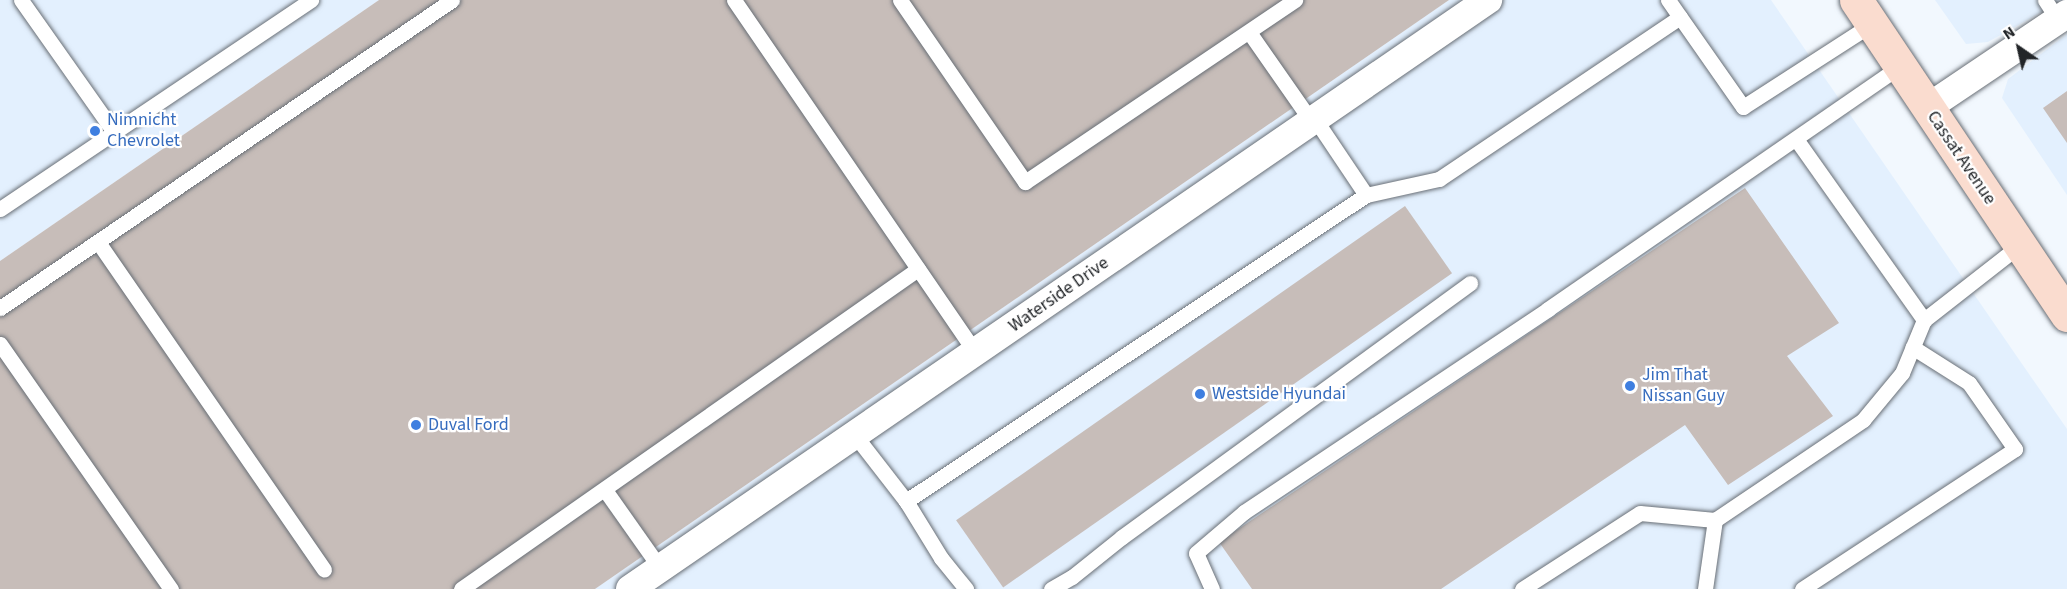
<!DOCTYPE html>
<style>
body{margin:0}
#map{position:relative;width:2067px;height:589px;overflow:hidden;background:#f2f8fe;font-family:"Source Sans 3",sans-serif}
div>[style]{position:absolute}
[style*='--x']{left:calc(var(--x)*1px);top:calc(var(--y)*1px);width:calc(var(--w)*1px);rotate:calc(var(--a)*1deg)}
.built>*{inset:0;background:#e3f0fe}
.building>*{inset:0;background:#c7bdb9;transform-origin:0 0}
.roads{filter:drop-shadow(0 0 2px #696f76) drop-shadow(0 0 2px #696f76)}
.service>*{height:15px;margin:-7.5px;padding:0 7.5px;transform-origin:7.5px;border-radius:7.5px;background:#fff}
.minor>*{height:28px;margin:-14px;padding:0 14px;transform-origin:14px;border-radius:14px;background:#fff}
.primary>*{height:33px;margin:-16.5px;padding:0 16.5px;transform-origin:16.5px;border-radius:16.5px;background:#fadccf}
.dots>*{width:16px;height:16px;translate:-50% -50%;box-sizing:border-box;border:3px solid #fff;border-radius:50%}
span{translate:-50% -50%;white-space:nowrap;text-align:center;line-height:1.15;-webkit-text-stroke:4.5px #fff;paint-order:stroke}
.shop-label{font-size:18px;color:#366cbe}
.left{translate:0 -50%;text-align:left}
.street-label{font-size:18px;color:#222528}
.north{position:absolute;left:1989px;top:18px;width:60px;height:60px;-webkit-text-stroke:4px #fff;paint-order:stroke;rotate:326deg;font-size:16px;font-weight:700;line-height:24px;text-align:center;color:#222528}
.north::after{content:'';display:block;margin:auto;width:21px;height:27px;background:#222528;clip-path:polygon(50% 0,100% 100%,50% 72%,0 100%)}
</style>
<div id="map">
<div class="built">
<i style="clip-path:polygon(0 0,379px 0,0 261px)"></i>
<i style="clip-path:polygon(1449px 0,1771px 0,2067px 429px,2067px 589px,595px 589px)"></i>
<i style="clip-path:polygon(1935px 0,2063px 0,1988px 42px,1966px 44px)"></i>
<i style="clip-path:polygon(2067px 34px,2067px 195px,2002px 98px,2008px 79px)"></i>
</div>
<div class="building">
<i style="clip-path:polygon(379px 0,1449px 0,595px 589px,0 589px,0 261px)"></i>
<i style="clip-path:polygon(2067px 91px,2067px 143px,2043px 108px)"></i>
<i style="clip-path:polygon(1745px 188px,1839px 323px,1787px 356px,1833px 416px,1728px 485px,1685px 425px,1441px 589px,1252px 589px,1219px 542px)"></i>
<i style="left:1405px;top:206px;width:82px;height:548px;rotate:55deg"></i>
</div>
<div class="roads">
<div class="service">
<i style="--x:21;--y:0;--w:161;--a:54.8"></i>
<i style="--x:734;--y:0;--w:427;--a:55.6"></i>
<i style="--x:900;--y:0;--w:221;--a:55.5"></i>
<i style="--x:1025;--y:182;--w:326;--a:-34"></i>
<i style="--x:2045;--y:0;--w:24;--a:57"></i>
<i style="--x:1680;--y:17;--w:110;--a:55"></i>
<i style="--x:1743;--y:107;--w:153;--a:-32.8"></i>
<i style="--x:1249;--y:32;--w:108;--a:55.1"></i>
<i style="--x:1796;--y:139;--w:222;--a:54.7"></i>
<i style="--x:1366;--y:195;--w:75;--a:-12.4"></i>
<i style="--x:1439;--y:179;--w:290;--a:-33.9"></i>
<i style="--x:1680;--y:17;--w:21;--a:-125"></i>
<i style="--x:0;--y:209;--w:375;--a:-33.9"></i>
<i style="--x:98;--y:242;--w:398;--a:55.4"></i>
<i style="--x:0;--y:308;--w:547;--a:-34.27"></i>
<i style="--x:0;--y:344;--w:299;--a:55.1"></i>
<i style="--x:854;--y:434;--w:85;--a:52.2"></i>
<i style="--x:906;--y:501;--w:552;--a:-33.63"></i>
<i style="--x:1366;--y:195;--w:92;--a:-123.9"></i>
<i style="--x:605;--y:490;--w:95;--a:54.8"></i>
<i style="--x:906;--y:501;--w:67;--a:58.4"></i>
<i style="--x:941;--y:558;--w:40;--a:51"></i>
<i style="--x:461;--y:589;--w:558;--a:-35"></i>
<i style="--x:1051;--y:589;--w:24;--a:-30"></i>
<i style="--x:1072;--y:577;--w:64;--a:-38.7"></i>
<i style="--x:1122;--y:537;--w:431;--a:-36.1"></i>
<i style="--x:1212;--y:589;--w:39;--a:-114"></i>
<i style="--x:1196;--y:553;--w:63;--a:-40.5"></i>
<i style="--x:1244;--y:512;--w:366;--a:-33.7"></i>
<i style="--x:1548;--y:309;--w:426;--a:-34.6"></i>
<i style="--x:1522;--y:589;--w:140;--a:-32.8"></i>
<i style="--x:1640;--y:513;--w:75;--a:5.3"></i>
<i style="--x:1715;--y:520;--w:179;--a:-34"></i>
<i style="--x:1863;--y:420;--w:61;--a:-50.3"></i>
<i style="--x:1902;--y:373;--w:57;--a:-67.5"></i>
<i style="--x:1924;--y:320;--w:122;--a:-38"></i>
<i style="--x:1705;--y:589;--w:70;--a:-81.8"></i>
<i style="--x:1802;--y:589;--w:255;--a:-33.3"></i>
<i style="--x:2015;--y:449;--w:80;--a:-124.9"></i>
<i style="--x:1969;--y:383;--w:67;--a:-147.7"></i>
</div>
<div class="minor">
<i style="--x:1927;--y:108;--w:169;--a:-33.9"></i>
<i style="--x:630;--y:589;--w:1041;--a:-34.47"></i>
</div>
<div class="primary">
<i style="--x:1856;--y:0;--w:379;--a:56.2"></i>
</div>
</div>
<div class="dots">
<i style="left:95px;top:131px;background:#3f7fe0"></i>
<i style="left:1630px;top:386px;background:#3f7fe0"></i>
<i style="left:1200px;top:394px;background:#3f7fe0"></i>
<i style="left:416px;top:425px;background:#3f7fe0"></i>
</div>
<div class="shop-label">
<span class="left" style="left:107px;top:131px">Nimnicht<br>Chevrolet</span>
<span class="left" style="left:1642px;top:386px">Jim That<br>Nissan Guy</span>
<span class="left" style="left:1212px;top:394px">Westside Hyundai</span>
<span class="left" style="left:428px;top:425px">Duval Ford</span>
</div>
<div class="street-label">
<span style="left:1961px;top:158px;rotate:56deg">Cassat Avenue</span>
<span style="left:1059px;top:295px;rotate:-35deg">Waterside Drive</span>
</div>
<div class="north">N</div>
</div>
